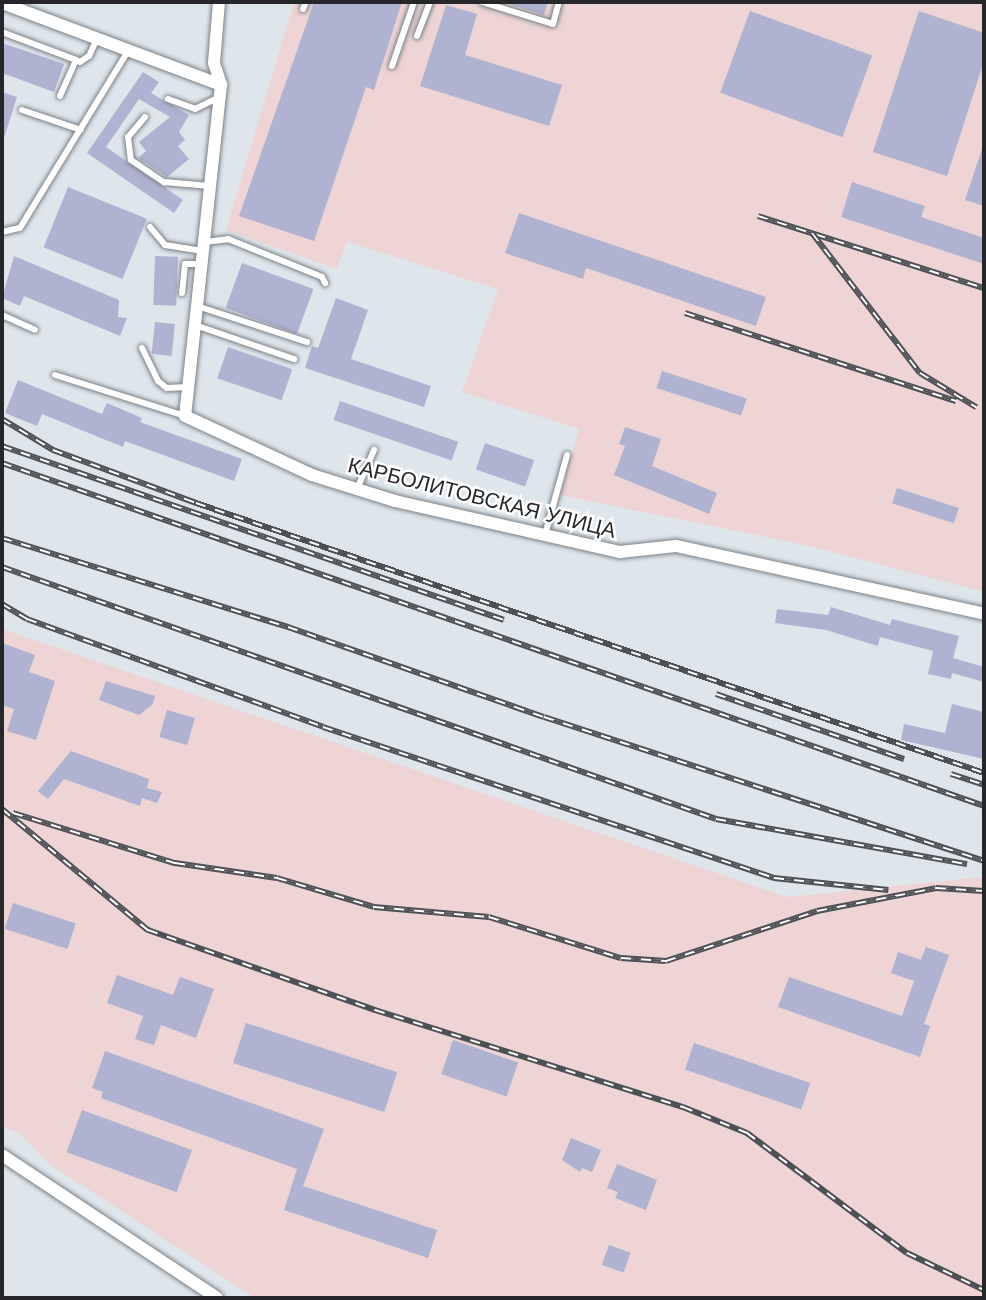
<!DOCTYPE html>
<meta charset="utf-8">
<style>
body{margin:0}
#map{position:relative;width:986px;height:1300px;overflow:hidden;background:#dee6ec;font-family:"Work Sans",sans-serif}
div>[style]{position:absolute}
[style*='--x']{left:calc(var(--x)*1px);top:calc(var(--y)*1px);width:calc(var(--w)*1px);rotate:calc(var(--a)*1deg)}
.industrial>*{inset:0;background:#eed4d4}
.building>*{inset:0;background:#afb2d0;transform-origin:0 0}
.roads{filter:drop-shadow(0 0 2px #7a8086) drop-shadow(0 0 2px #7a8086)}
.service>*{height:6px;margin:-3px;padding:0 3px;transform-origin:3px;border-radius:3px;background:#fff}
.minor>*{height:12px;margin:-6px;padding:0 6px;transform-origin:6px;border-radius:6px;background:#fff}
.rail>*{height:6px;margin-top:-3px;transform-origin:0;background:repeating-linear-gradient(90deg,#fff 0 10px,#4d5054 0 20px);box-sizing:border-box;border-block:2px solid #4d5054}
span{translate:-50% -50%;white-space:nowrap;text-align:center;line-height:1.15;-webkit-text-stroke:5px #fff;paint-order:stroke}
.street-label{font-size:21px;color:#25272a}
.frame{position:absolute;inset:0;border:4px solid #25272a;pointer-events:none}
</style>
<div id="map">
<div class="industrial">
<i style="clip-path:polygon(294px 2px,984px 2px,984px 592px,809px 546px,560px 495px,579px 429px,462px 392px,498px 289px,347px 242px,337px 269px,226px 230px)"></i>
<i style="clip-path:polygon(2px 629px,787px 897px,984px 877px,984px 1298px,255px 1298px,49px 1164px,20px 1134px,2px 1126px)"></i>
</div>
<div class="building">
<i style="clip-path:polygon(314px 2px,402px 2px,374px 90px,366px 87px,314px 241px,239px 216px)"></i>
<i style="clip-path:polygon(502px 2px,548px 2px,544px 15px)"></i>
<i style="clip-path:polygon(446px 5px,477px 14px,465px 55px,562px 85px,549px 126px,420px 86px)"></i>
<i style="left:750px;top:11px;width:130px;height:87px;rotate:20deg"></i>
<i style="clip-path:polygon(919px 11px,984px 33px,984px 61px,947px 176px,873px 152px)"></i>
<i style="clip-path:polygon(2px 43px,64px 64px,54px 92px,2px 73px)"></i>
<i style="clip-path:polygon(143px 72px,159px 82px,151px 93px,189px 115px,179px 132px,185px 140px,178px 146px,189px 159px,167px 177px,138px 158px,146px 151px,139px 142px,170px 117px,139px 99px,106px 147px,183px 200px,174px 213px,87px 153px)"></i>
<i style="clip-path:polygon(2px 92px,17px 97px,4px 138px,2px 138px)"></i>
<i style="clip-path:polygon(983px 146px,984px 147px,984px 206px,965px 200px)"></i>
<i style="clip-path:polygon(852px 182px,925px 206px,921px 217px,984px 238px,984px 264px,841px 217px)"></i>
<i style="left:68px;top:187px;width:85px;height:65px;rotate:22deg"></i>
<i style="clip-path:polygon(519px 213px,766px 297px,756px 326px,586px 268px,583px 279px,505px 253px)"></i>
<i style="clip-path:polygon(14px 256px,119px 300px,118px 317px,127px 318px,120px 336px,24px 296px,20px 306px,2px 298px)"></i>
<i style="left:155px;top:256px;width:23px;height:49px;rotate:2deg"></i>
<i style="left:242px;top:263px;width:76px;height:48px;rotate:20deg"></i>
<i style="clip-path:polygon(336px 298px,368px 310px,351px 359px,431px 386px,424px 407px,305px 368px,312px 346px,318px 348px)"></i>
<i style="left:155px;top:322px;width:20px;height:32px;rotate:6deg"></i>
<i style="left:228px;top:347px;width:68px;height:33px;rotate:19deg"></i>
<i style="left:662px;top:371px;width:89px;height:18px;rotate:18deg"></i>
<i style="clip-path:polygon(18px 380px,102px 414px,107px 403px,142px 418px,140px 422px,242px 459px,234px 481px,125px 441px,123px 447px,42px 414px,37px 426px,5px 413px)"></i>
<i style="left:340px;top:401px;width:125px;height:20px;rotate:19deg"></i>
<i style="clip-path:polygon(625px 427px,661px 439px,652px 466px,717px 493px,709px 514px,614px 475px,625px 446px,619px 444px)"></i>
<i style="left:485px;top:443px;width:52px;height:28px;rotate:19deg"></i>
<i style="left:897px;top:488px;width:65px;height:16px;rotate:18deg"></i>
<i style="clip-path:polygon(831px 607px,890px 625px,892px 619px,959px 636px,953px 658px,984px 667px,984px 682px,952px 673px,951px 679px,928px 674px,933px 651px,880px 637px,878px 646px,826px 630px,775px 623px,777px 609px,828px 615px)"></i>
<i style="clip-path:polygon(2px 643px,35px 655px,29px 672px,55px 681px,36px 740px,7px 731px,14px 709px,2px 705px)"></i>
<i style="clip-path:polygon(106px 681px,155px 696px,153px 704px,139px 715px,99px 700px)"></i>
<i style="clip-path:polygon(952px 704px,984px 712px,984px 759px,901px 740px,904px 724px,945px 733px)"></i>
<i style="left:167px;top:710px;width:29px;height:28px;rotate:16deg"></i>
<i style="clip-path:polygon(71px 751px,149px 779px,147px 788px,162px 792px,157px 803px,142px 798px,140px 806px,64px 779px,48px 799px,38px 791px)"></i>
<i style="left:13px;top:903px;width:66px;height:27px;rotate:18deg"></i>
<i style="clip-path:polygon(926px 947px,949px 955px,924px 1024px,930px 1026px,920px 1057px,778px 1007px,789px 977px,902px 1016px,914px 981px,891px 973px,898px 952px,921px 960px)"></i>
<i style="clip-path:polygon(117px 975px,173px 995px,180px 977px,214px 989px,196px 1038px,161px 1025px,154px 1045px,135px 1039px,143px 1016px,107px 1003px)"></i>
<i style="left:246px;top:1023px;width:159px;height:42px;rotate:18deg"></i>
<i style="left:453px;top:1040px;width:69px;height:36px;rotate:19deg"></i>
<i style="left:694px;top:1043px;width:123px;height:28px;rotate:19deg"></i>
<i style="clip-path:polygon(105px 1051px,324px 1129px,303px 1186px,437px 1230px,428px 1258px,284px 1210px,297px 1169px,101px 1098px,103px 1092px,92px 1088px)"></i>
<i style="left:82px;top:1110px;width:117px;height:45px;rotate:20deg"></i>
<i style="clip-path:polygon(571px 1138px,601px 1150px,592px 1172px,582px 1168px,580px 1172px,562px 1160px)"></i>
<i style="clip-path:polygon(617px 1164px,657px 1180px,646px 1210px,615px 1198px,618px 1192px,607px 1188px)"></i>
<i style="left:609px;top:1245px;width:23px;height:21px;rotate:20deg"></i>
</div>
<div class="roads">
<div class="service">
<i style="--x:482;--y:2;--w:74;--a:17.2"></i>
<i style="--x:553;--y:24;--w:23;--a:-75"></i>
<i style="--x:303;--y:9;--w:8;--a:-67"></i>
<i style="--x:2;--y:32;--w:79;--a:20.7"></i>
<i style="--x:417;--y:36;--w:36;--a:-69"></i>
<i style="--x:392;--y:66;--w:68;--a:-71"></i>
<i style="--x:60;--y:96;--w:39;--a:-66"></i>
<i style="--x:76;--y:60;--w:4;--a:27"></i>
<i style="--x:80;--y:62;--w:11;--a:-34"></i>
<i style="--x:89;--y:56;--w:19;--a:-65"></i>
<i style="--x:168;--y:99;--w:29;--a:20"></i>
<i style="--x:195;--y:109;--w:25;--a:-26"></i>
<i style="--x:22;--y:110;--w:62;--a:18.7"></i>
<i style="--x:145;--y:117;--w:26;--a:130"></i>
<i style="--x:128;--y:137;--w:23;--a:83"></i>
<i style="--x:131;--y:160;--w:40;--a:34"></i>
<i style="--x:164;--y:182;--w:46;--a:5"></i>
<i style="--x:150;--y:227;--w:23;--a:50"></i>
<i style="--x:165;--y:245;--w:38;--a:9"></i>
<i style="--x:2;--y:232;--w:18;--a:-13"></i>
<i style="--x:20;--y:228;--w:207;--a:-58.6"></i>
<i style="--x:205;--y:242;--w:23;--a:-7"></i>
<i style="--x:228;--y:239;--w:101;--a:22"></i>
<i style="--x:322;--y:277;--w:7;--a:63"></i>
<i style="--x:182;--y:293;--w:29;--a:-84"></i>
<i style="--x:185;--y:264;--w:17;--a:0"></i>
<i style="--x:197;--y:306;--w:116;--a:18.1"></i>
<i style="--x:2;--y:315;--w:36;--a:24"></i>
<i style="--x:195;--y:325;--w:105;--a:19"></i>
<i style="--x:142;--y:348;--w:37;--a:64"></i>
<i style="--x:158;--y:381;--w:11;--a:38"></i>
<i style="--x:167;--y:388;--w:21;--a:-3"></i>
<i style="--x:55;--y:375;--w:136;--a:17.5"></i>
<i style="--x:357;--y:489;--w:43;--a:-66.4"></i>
<i style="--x:545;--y:535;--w:83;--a:-74.6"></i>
</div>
<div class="minor">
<i style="--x:219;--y:2;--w:61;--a:94.7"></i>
<i style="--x:214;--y:63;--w:23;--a:72"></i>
<i style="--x:221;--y:85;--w:333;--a:96.2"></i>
<i style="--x:185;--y:416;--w:140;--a:24.9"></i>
<i style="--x:312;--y:475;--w:87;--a:17.4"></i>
<i style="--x:395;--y:501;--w:231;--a:12.8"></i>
<i style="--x:620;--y:552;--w:56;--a:-6.1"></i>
<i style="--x:676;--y:546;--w:315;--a:12.4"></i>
<i style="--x:2;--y:3;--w:234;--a:20.5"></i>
<i style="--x:2;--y:1155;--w:258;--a:33.6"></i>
</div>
</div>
<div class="rail">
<i style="--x:758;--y:216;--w:237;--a:17.7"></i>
<i style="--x:812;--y:233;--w:177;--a:52.4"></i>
<i style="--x:920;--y:373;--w:66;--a:31.3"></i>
<i style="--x:685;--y:313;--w:285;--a:18"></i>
<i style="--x:2;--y:419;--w:60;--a:31.3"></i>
<i style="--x:53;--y:450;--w:153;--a:20.3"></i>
<i style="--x:196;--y:503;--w:833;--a:18.91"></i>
<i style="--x:2;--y:446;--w:531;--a:19.12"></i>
<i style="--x:2;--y:463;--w:1040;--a:19.25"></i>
<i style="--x:2;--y:538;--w:300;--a:17.3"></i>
<i style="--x:288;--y:627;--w:271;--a:19.4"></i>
<i style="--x:544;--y:717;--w:463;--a:18.1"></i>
<i style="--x:2;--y:567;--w:757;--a:19.44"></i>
<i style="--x:716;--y:819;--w:255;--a:10.2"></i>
<i style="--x:2;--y:604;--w:29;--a:31"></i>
<i style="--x:27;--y:619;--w:315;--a:20"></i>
<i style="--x:323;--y:727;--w:476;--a:18.5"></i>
<i style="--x:774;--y:878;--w:115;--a:6"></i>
<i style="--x:716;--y:694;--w:199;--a:19.1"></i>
<i style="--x:951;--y:774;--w:35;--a:18"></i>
<i style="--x:2;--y:809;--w:190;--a:39.7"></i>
<i style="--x:148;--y:930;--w:241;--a:19.4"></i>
<i style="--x:375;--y:1010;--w:323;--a:17.5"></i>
<i style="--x:683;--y:1107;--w:69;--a:22.1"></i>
<i style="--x:747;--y:1133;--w:200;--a:36.9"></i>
<i style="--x:907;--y:1253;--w:85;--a:25.7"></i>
<i style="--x:13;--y:813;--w:170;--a:17.2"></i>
<i style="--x:175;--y:863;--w:103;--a:8.4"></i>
<i style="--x:277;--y:878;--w:101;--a:16.6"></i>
<i style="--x:374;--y:907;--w:115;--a:5"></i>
<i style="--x:489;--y:917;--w:138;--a:17.3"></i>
<i style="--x:621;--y:958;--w:45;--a:3.8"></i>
<i style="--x:666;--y:961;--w:159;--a:-18.3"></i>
<i style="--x:817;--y:911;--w:121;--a:-10.9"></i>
<i style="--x:936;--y:888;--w:48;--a:3.6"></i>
</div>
<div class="street-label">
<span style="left:482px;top:498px;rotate:14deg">КАРБОЛИТОВСКАЯ УЛИЦА</span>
</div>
<div class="frame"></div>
</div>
